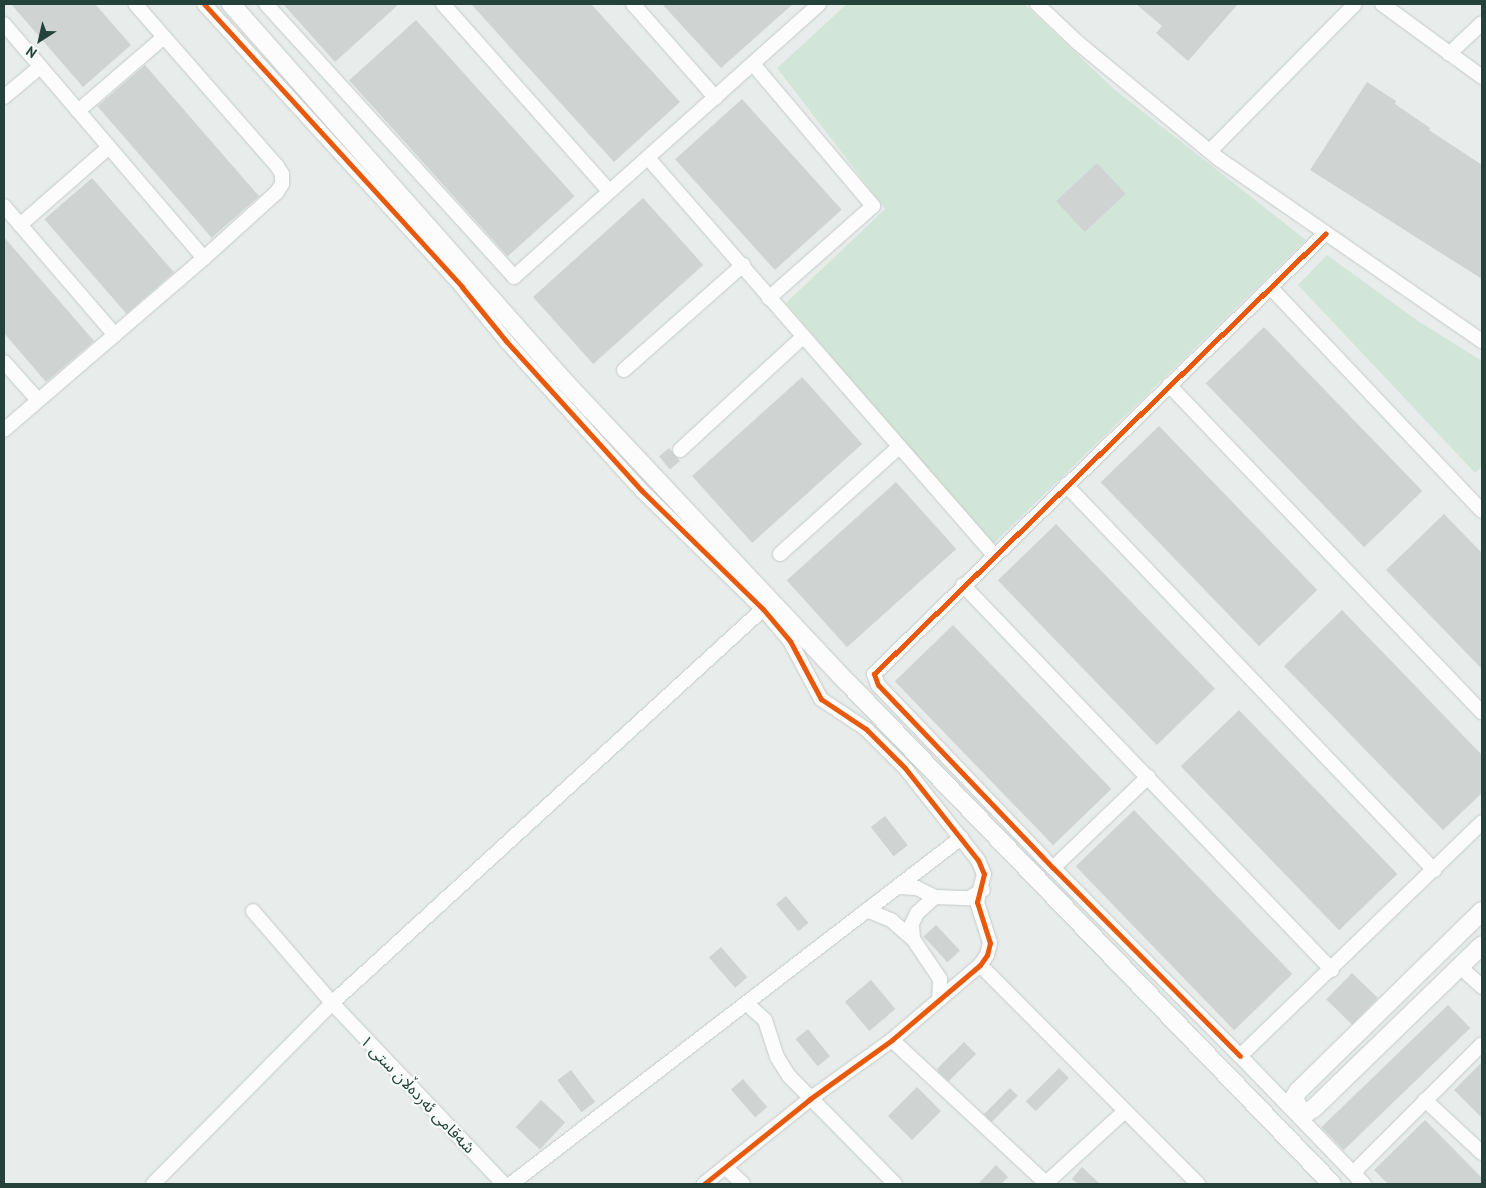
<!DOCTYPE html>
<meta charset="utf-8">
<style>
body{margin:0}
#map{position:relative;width:1486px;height:1188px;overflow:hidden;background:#e8edeb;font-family:"PT Sans","Noto Sans Arabic",sans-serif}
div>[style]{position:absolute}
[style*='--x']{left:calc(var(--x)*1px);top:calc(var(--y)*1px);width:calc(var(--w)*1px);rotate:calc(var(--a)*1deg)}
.green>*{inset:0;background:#d1e6d8}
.building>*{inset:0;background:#cfd4d2;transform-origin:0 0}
.roads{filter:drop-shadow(0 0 1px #c5cac8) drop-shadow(0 0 1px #c5cac8)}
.minor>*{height:14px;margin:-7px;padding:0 7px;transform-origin:7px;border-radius:7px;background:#fcfcfc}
.tertiary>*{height:18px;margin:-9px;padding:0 9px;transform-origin:9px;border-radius:9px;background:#fcfcfc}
.cycleway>*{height:5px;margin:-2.5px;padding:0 2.5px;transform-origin:2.5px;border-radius:2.5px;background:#e8590c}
span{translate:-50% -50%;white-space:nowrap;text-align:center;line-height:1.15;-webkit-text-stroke:4.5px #f7fbf9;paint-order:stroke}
.street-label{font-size:16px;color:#24423a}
.frame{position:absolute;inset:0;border:5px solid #24423a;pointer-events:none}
.north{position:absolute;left:15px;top:15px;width:50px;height:50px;-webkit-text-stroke:4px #f7fbf9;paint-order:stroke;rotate:215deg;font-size:14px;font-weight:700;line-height:20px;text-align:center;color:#24423a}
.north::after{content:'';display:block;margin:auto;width:18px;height:22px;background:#24423a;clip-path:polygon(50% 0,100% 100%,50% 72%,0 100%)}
</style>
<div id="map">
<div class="green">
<i style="clip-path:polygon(847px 4px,1024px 4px,1114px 89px,1306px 240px,992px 545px,786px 303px,885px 209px,777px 68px)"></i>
<i style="clip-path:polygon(1327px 255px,1418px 321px,1482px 361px,1482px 466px,1475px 473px,1298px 285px)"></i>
</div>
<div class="building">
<i style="clip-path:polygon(11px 4px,95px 4px,131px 45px,83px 87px)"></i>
<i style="clip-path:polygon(283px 4px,399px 4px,335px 62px)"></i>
<i style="clip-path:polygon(471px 4px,591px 4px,680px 102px,614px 162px)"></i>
<i style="clip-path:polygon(662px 4px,793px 4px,721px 68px)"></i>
<i style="clip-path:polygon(1136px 4px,1238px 4px,1188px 61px,1156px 33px,1162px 26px)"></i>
<i style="left:416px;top:20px;width:237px;height:90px;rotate:48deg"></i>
<i style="left:145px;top:65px;width:174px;height:63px;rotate:49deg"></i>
<i style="clip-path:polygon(1367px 82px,1396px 101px,1395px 104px,1430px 128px,1429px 130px,1482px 165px,1482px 279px,1310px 170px)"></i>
<i style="left:742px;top:99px;width:149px;height:90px;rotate:48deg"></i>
<i style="left:1097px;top:163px;width:42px;height:56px;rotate:47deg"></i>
<i style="left:92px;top:178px;width:125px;height:63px;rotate:49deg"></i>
<i style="left:643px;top:198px;width:90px;height:148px;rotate:48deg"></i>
<i style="clip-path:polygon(4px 237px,94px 341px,46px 382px,4px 333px)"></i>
<i style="left:1264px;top:327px;width:228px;height:81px;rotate:46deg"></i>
<i style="left:802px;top:377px;width:90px;height:148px;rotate:48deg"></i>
<i style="left:1159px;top:426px;width:228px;height:81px;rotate:46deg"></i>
<i style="left:669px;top:448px;width:17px;height:13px;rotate:50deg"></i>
<i style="left:896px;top:482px;width:90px;height:147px;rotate:48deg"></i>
<i style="clip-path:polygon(1444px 514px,1482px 553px,1482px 669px,1386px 570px)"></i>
<i style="left:1056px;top:524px;width:229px;height:81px;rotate:46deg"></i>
<i style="clip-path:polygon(1342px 610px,1482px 755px,1482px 793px,1443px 830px,1284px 666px)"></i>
<i style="left:953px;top:625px;width:228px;height:81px;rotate:46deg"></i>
<i style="left:1239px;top:710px;width:228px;height:81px;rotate:46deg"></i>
<i style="left:1134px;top:810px;width:228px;height:81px;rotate:46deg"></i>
<i style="left:885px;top:816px;width:37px;height:18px;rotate:52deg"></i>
<i style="left:786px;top:896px;width:35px;height:13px;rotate:50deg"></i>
<i style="left:936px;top:925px;width:35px;height:17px;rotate:47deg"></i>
<i style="left:721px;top:947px;width:40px;height:16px;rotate:49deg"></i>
<i style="left:1352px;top:973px;width:36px;height:37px;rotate:44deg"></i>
<i style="left:871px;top:980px;width:38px;height:34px;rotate:50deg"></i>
<i style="left:1448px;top:1005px;width:32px;height:176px;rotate:46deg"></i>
<i style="left:808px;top:1029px;width:35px;height:16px;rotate:51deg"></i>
<i style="left:964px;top:1042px;width:17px;height:39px;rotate:45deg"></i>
<i style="clip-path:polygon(1482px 1062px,1482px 1118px,1454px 1090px)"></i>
<i style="left:1059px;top:1068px;width:14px;height:47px;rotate:45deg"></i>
<i style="left:571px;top:1070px;width:40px;height:17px;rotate:53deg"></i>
<i style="left:743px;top:1079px;width:37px;height:16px;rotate:49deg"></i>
<i style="left:917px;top:1087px;width:34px;height:41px;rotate:45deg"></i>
<i style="left:1010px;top:1088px;width:11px;height:37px;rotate:45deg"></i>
<i style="left:541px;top:1100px;width:33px;height:37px;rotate:43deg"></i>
<i style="clip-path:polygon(1425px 1120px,1482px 1178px,1482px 1184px,1388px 1184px,1374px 1170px)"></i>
<i style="clip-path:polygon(996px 1165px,1008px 1177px,1001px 1184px,978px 1184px)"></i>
<i style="clip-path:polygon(1082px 1167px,1100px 1184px,1078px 1184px,1072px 1179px)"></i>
</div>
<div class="roads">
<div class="minor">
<i style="--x:204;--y:4;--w:383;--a:47.6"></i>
<i style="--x:462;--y:287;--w:70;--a:50.8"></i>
<i style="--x:506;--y:341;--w:201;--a:47.8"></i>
<i style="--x:641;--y:490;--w:170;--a:44.3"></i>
<i style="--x:763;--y:609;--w:42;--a:49.8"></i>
<i style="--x:790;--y:641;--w:66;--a:61.9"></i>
<i style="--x:821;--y:699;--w:54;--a:33.7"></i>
<i style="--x:866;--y:729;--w:55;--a:45"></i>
<i style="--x:905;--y:768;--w:117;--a:51.6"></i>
<i style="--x:978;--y:860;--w:15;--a:67"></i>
<i style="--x:984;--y:874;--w:29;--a:104"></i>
<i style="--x:977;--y:902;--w:43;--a:72.4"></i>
<i style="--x:990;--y:943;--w:12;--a:104"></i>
<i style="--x:987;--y:955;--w:12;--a:125"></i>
<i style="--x:980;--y:965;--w:116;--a:139.6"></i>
<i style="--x:892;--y:1040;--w:101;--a:144.3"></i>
<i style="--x:810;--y:1099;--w:136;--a:141.3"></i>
<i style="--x:266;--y:4;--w:369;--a:47.7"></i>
<i style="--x:514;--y:277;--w:409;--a:-41.8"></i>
<i style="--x:443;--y:4;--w:250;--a:48.4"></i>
<i style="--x:633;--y:4;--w:125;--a:48.6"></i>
<i style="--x:1037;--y:4;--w:55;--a:43.5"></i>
<i style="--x:1077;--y:42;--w:184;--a:39.5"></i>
<i style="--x:1219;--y:159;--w:320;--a:34.7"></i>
<i style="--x:1382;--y:4;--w:124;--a:36.1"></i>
<i style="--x:4;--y:24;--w:308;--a:49.5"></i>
<i style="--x:1449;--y:54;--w:45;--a:-43.2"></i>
<i style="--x:753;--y:64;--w:186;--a:49.8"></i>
<i style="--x:873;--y:206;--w:139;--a:138.5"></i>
<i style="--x:4;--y:97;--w:47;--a:-39.8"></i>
<i style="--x:78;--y:111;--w:113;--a:-40.7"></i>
<i style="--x:1210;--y:151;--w:206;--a:-45.4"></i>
<i style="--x:649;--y:159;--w:525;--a:48.94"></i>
<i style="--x:4;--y:206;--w:170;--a:49.3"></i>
<i style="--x:20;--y:225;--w:118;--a:-41.2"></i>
<i style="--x:1271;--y:288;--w:307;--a:46.6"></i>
<i style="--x:4;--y:362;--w:51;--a:48.2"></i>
<i style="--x:624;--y:370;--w:159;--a:-41.4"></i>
<i style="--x:1169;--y:385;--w:453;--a:46.3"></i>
<i style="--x:4;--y:430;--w:264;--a:-40.7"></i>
<i style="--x:204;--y:258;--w:98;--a:-42.1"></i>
<i style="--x:277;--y:192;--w:9;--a:-58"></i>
<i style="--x:282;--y:184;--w:10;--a:-90"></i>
<i style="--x:282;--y:174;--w:9;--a:-122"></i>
<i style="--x:277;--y:166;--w:215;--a:-131.2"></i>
<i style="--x:680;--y:450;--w:167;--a:-42.6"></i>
<i style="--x:1066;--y:485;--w:533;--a:46.29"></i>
<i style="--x:780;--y:554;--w:160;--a:-42"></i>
<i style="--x:963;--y:585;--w:533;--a:46.22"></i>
<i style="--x:1053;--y:868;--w:132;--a:-43.8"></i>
<i style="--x:898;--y:887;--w:19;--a:3"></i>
<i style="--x:917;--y:888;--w:20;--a:27"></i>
<i style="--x:867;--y:910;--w:26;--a:23"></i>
<i style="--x:891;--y:920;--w:29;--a:41"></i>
<i style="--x:253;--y:911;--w:121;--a:49.3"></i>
<i style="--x:332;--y:1003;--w:250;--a:46.5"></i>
<i style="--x:980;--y:965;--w:309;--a:45.1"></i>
<i style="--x:1460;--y:967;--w:30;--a:42"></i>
<i style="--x:939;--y:1000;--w:21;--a:-87"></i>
<i style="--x:940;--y:979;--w:48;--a:-124"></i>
<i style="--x:913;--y:939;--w:15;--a:-94"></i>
<i style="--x:912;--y:924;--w:12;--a:-66"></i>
<i style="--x:917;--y:913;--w:24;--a:-42"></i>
<i style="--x:935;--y:897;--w:34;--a:2"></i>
<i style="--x:969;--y:898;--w:16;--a:-30"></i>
<i style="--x:747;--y:1004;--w:24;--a:42"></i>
<i style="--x:765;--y:1020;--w:39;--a:72"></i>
<i style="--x:777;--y:1057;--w:22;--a:58"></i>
<i style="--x:789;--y:1076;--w:151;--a:45.5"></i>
<i style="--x:892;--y:1040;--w:212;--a:42.9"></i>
<i style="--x:1240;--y:1056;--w:265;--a:-134.8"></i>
<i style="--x:1053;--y:868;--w:253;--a:-133.7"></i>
<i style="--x:878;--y:685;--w:12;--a:-110"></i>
<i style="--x:874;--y:674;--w:631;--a:-44.29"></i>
<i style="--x:1425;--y:1100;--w:78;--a:42.9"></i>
<i style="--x:726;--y:1168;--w:23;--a:43"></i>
<i style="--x:1357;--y:1177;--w:168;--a:-134"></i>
<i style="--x:1240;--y:1056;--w:337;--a:-44"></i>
<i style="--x:153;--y:1184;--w:255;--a:-45.3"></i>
<i style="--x:332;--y:1003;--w:584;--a:-42.43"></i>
<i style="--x:511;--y:1184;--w:568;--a:-37.56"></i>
<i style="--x:1045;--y:1184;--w:108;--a:-42.4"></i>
<i style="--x:1364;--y:1184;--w:10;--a:-135"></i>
<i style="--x:1357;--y:1177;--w:7;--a:-98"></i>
<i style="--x:1356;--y:1170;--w:178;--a:-45"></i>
</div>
<div class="tertiary">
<i style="--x:231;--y:4;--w:503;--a:48.55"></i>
<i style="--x:564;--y:381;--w:413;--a:46.8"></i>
<i style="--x:847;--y:682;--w:698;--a:45.99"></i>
<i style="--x:1482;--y:911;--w:257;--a:135.6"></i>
<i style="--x:1298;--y:1091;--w:8;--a:120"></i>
<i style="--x:1294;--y:1098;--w:11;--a:63"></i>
<i style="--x:1299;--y:1108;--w:9;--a:36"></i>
<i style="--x:1306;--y:1113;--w:9;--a:-32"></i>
<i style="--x:1314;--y:1108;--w:234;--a:-44.1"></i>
</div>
</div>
<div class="cycleway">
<i style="--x:204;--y:4;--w:383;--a:47.6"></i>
<i style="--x:462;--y:287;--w:70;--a:50.8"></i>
<i style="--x:506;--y:341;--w:201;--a:47.8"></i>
<i style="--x:641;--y:490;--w:170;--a:44.3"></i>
<i style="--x:763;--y:609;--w:42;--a:49.8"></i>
<i style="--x:790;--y:641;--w:66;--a:61.9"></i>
<i style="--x:821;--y:699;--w:54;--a:33.7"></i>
<i style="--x:866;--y:729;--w:55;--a:45"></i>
<i style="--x:905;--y:768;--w:117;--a:51.6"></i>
<i style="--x:978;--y:860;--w:15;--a:67"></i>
<i style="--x:984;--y:874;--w:29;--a:104"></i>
<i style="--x:977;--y:902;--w:43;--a:72.4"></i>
<i style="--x:990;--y:943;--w:12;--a:104"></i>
<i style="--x:987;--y:955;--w:12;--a:125"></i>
<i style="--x:980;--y:965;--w:116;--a:139.6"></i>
<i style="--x:892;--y:1040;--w:101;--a:144.3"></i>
<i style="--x:810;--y:1099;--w:136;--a:141.3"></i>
<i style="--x:1240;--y:1056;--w:265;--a:-134.8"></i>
<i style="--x:1053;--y:868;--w:253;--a:-133.7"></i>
<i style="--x:878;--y:685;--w:12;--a:-110"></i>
<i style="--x:874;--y:674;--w:631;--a:-44.29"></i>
</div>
<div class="street-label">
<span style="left:418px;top:1094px;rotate:46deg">شەقامی ئەردەڵان ستی ١</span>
</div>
<div class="frame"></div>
<div class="north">N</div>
</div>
